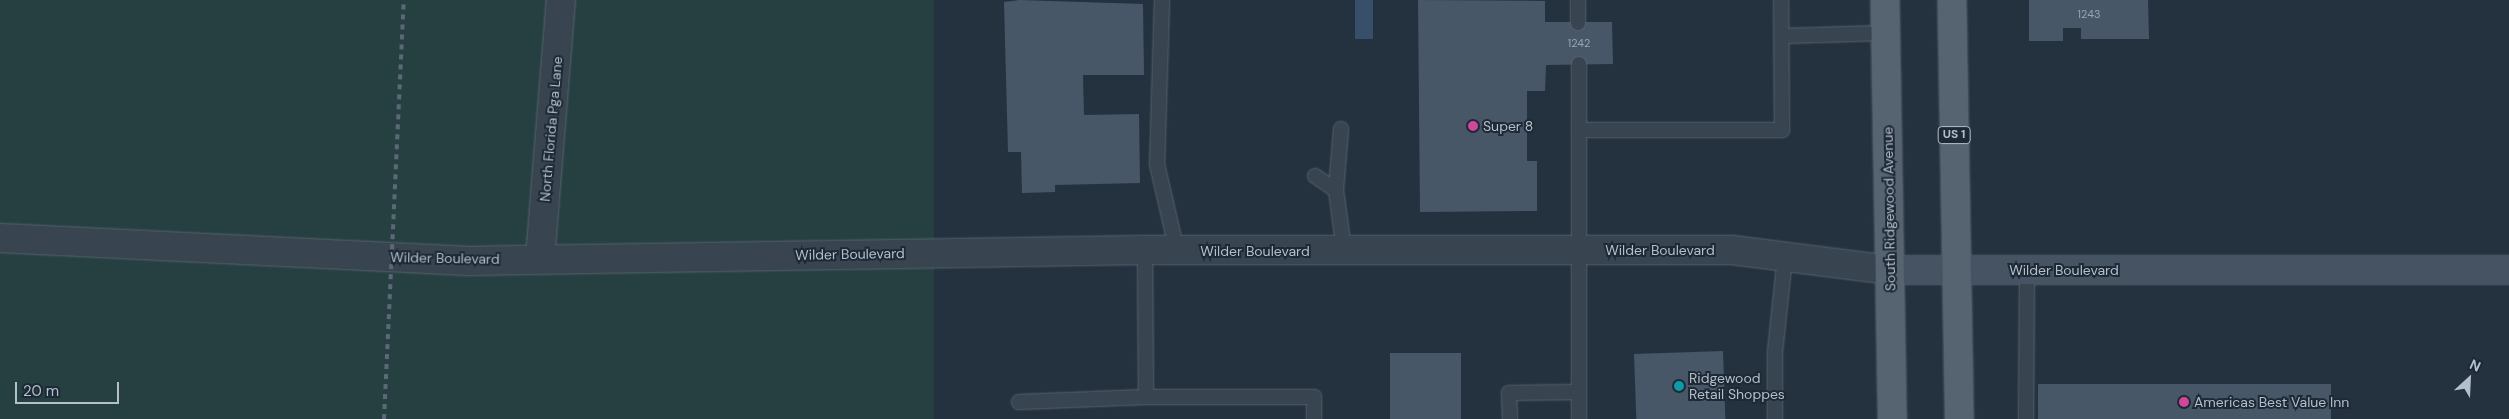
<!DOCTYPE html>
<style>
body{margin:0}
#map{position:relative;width:2509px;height:419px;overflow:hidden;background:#243240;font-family:"DM Sans",sans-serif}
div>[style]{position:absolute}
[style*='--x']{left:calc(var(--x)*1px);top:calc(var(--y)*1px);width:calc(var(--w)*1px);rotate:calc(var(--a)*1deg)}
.green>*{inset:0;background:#264041;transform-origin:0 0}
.water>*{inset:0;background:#374f68;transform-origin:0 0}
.building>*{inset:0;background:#485767;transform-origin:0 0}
.roads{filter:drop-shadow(0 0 1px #56626e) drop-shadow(0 0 1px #56626e)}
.lane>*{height:14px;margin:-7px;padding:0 7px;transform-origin:7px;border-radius:7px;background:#384450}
.street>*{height:28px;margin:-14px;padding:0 14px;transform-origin:14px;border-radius:14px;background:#384450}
.secondary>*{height:28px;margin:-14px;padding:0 14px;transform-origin:14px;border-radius:14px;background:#465363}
.primary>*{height:28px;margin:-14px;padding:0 14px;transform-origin:14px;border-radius:14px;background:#566370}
.rail>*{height:4px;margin-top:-2px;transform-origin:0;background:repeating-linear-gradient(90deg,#5a6877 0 5px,transparent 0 10px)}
.dots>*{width:14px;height:14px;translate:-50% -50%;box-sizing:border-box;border:2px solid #1d2935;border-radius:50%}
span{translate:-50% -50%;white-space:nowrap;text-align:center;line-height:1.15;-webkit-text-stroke:4px #1d2935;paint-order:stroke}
.number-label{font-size:11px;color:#99a5b2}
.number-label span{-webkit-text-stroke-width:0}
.shield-label span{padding:1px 4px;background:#1d2935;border:1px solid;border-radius:4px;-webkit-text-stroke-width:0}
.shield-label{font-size:12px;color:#b4bfcb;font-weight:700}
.poi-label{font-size:14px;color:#b4bfcb}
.left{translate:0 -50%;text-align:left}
.street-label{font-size:14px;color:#b4bfcb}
.north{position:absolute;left:2444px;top:354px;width:50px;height:50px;-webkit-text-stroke:4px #1d2935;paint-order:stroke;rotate:25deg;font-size:14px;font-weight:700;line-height:20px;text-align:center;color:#b4bfcb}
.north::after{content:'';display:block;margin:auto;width:18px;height:22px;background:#b4bfcb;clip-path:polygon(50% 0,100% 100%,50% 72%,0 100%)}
.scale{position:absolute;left:15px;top:382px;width:104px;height:22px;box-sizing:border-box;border:2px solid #b4bfcb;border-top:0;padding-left:6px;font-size:15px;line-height:18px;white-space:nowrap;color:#b4bfcb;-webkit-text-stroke:4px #1d2935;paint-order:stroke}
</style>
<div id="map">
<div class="green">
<i style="left:0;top:0;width:934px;height:419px"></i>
</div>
<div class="water">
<i style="left:1355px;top:0;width:18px;height:39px"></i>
</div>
<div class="building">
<i style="clip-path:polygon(1019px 0,1143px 4px,1144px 75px,1083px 75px,1084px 115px,1139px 114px,1140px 183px,1055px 185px,1055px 192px,1022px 193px,1021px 152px,1008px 152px,1004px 2px)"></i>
<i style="clip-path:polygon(1418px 0,1545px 1px,1545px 22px,1612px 22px,1613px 64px,1546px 65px,1545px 91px,1527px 91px,1527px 161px,1537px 161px,1537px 211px,1420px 212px)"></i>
<i style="clip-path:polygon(2029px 0,2148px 0,2149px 39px,2081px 39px,2081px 28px,2063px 28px,2063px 41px,2029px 41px)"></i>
<i style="left:1723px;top:351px;width:68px;height:89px;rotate:88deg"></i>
<i style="left:1461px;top:353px;width:66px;height:71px;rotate:90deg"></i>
<i style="left:2038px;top:384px;width:293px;height:35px"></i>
</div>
<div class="roads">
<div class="lane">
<i style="--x:1162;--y:0;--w:164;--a:91.7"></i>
<i style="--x:1157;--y:164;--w:89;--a:77.1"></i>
<i style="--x:1578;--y:0;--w:23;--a:90"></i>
<i style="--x:1782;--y:36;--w:104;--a:-1.7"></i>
<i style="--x:1579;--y:64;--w:355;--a:90"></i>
<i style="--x:1341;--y:129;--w:61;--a:94.7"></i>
<i style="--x:1336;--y:190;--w:61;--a:82.4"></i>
<i style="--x:1579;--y:130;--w:203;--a:0"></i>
<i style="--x:1782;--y:130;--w:130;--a:-90.4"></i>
<i style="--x:1315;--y:176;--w:25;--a:34"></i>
<i style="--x:1145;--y:250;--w:147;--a:89.6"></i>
<i style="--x:1146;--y:397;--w:168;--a:0"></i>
<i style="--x:1314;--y:397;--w:22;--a:90"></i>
<i style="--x:1019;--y:402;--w:127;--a:-2.3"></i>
<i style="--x:1510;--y:419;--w:26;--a:-92"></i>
<i style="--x:1509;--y:393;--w:70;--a:-0.8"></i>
<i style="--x:1775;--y:419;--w:67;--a:-90"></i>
<i style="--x:1775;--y:352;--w:96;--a:-84"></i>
<i style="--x:2026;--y:419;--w:149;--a:-89.6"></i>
</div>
<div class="street">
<i style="--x:0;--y:238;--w:470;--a:2.8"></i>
<i style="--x:469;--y:261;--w:676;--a:-0.93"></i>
<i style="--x:1145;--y:250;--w:587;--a:0"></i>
<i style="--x:1732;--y:250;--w:160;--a:7.2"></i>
<i style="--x:540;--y:259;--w:260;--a:-85.4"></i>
</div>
<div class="secondary">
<i style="--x:1891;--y:270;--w:618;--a:0"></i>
</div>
<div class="primary">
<i style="--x:1885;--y:0;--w:419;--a:89"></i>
<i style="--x:1952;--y:0;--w:419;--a:89"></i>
</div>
</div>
<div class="rail">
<i style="--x:384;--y:419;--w:419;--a:-87.3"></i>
</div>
<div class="dots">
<i style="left:1473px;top:126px;background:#d1479c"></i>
<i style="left:1679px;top:386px;background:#0f9aa8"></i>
<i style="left:2184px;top:402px;background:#d1479c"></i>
</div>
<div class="number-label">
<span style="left:2089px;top:14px">1243</span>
<span style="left:1579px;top:43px">1242</span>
</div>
<div class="shield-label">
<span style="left:1954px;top:135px">US 1</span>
</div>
<div class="poi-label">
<span class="left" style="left:1483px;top:126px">Super 8</span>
<span class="left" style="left:1689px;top:386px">Ridgewood<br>Retail Shoppes</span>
<span class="left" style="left:2194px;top:402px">Americas Best Value Inn</span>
</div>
<div class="street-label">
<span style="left:551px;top:129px;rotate:-85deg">North Florida Pga Lane</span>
<span style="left:1889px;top:209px;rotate:-91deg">South Ridgewood Avenue</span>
<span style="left:1660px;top:250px">Wilder Boulevard</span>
<span style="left:1255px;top:251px">Wilder Boulevard</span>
<span style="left:850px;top:254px;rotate:-1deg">Wilder Boulevard</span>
<span style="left:445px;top:258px;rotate:1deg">Wilder Boulevard</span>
<span style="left:2064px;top:270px">Wilder Boulevard</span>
</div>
<div class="north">N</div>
<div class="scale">20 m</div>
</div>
